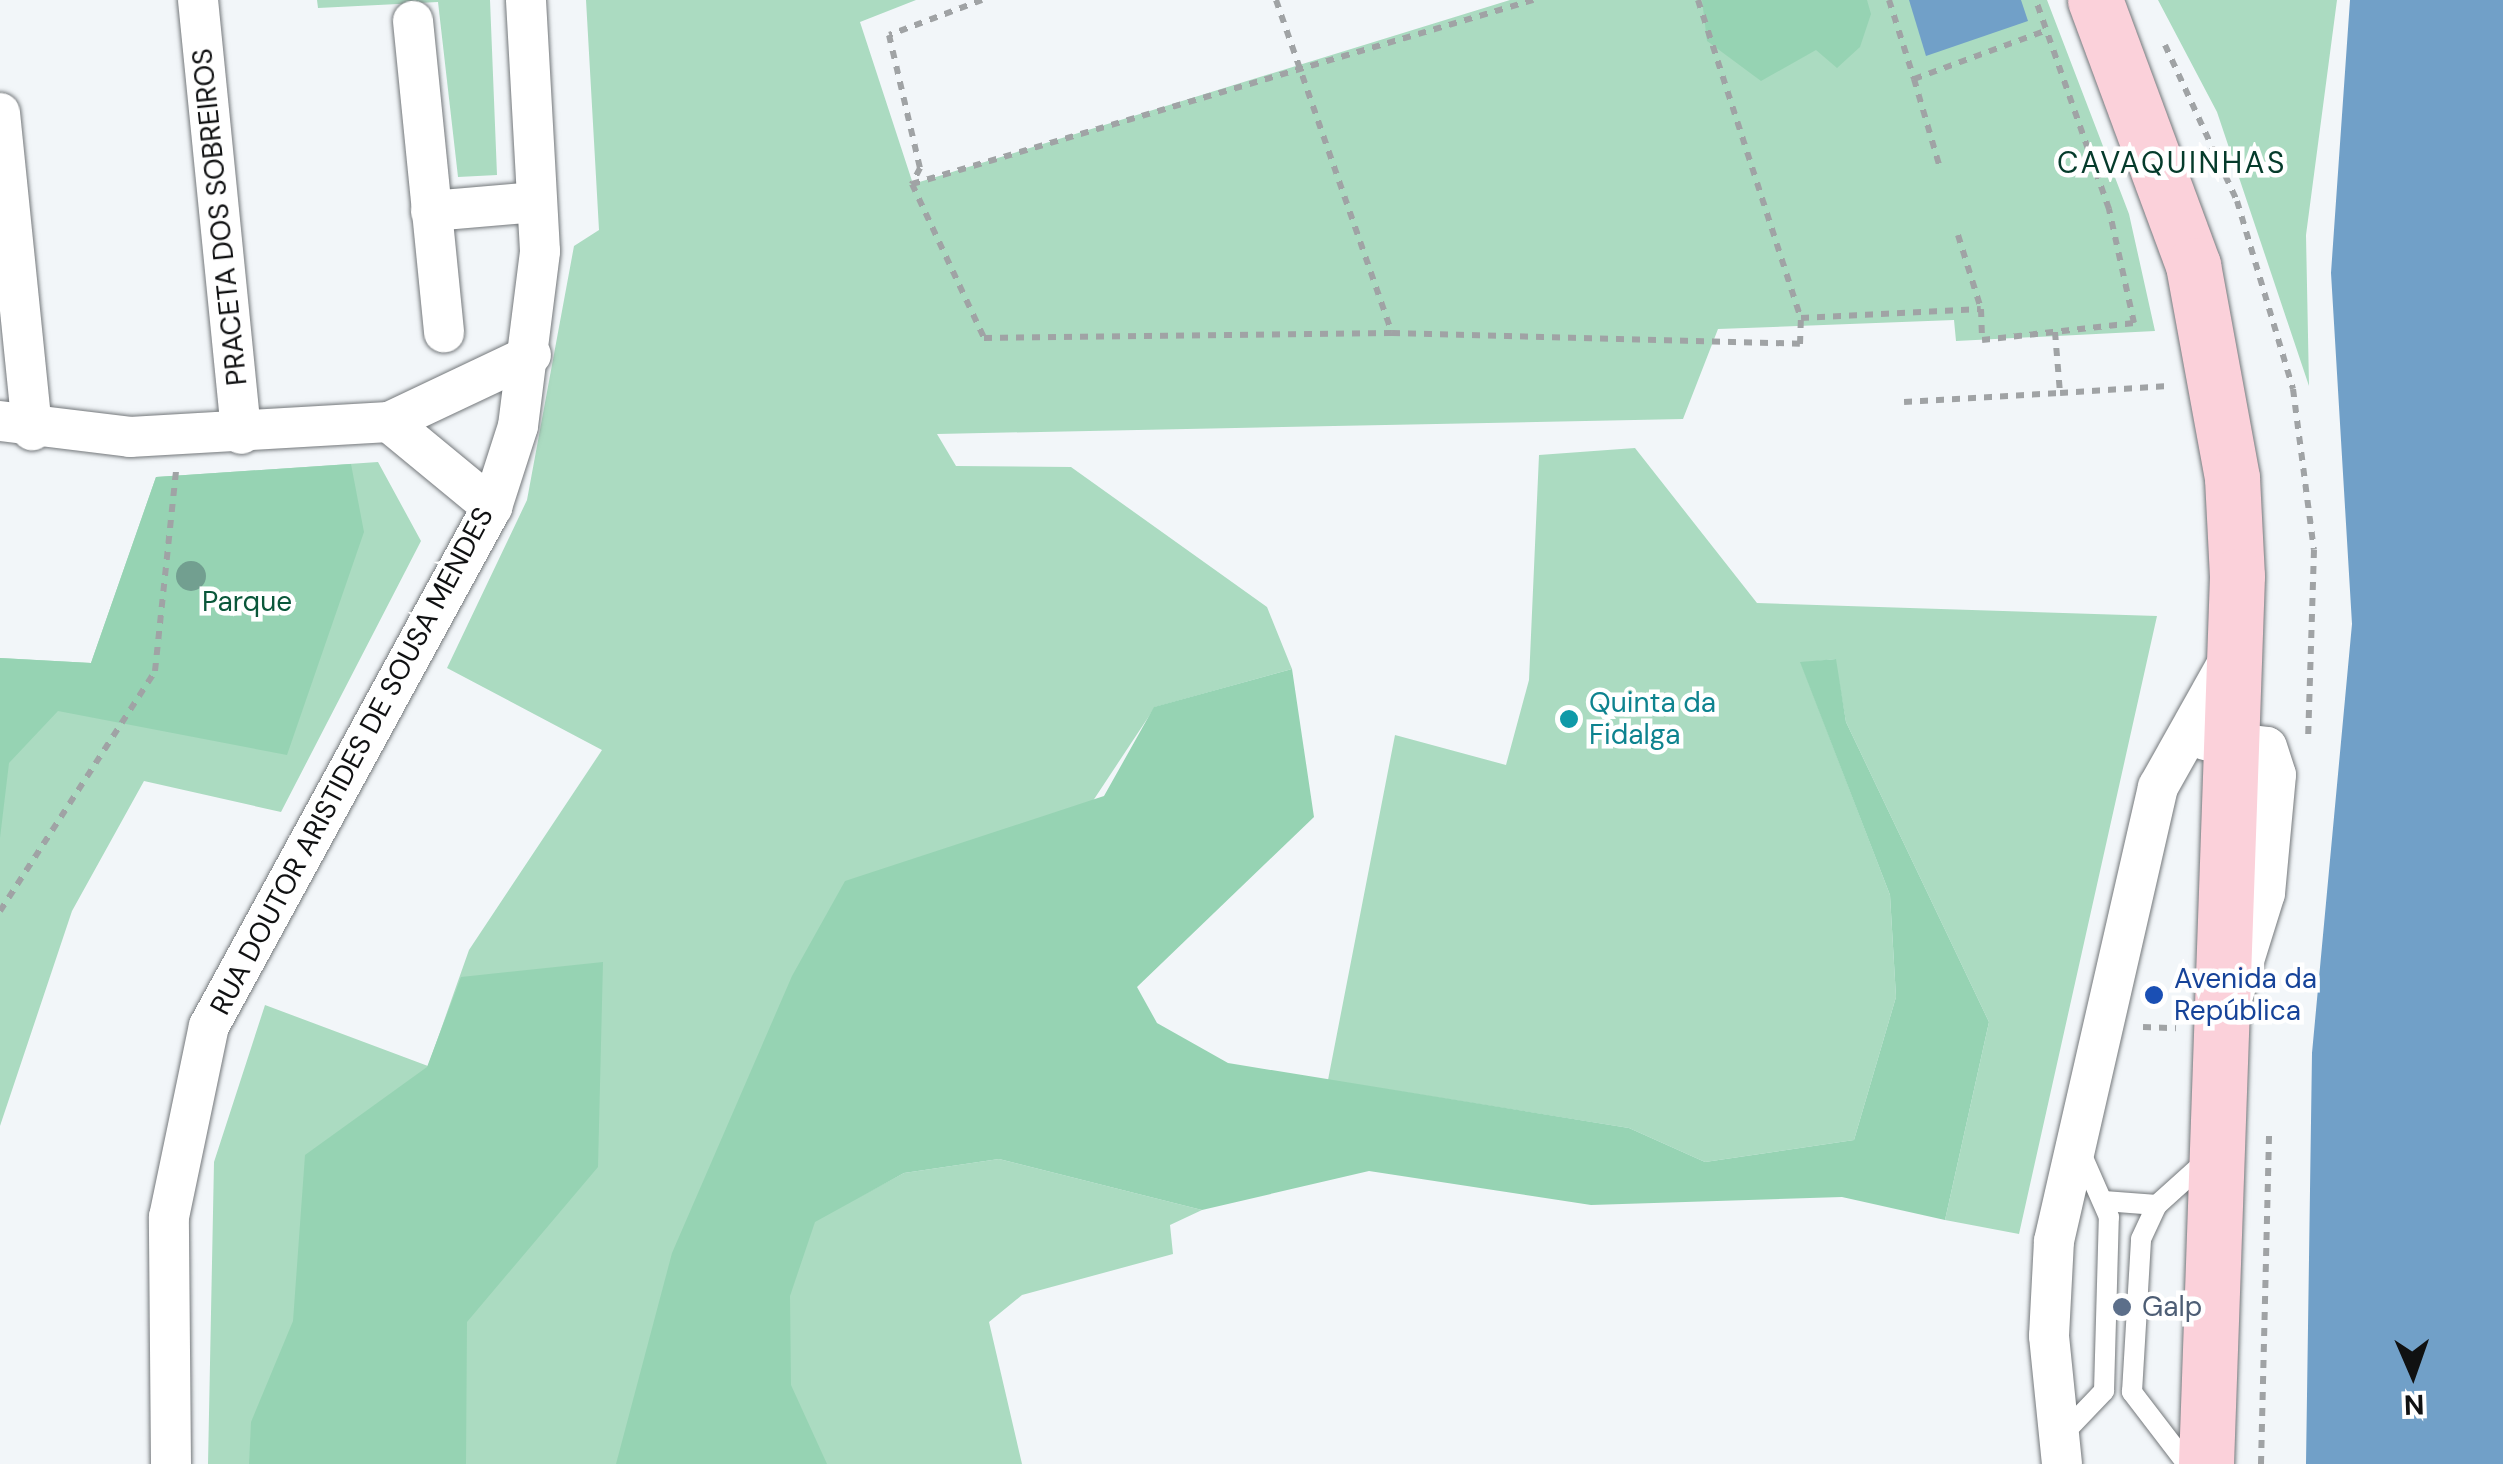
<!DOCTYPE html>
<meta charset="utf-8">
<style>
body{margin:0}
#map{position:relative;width:2503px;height:1464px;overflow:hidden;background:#f2f6f9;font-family:"DM Sans",sans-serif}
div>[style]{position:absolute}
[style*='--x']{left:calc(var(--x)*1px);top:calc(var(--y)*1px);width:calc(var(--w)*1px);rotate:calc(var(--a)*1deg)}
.green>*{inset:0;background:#abdbc1}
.forest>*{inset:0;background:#96d3b3}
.water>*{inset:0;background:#71a0c8}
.path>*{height:6px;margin-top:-3px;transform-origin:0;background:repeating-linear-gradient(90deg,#a0a3a5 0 8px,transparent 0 16px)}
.roads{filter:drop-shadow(0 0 2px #74787b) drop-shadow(0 0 2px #74787b)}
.lane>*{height:20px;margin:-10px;padding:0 10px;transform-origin:10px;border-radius:10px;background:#fff}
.street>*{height:40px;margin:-20px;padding:0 20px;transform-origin:20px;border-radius:20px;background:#fff}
.primary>*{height:55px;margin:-27.5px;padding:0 27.5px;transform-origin:27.5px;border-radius:27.5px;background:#fbd1da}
.trees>*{width:30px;height:30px;margin:-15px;border-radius:50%;background:#729f90}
.dots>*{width:28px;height:28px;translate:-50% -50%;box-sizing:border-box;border:5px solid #fff;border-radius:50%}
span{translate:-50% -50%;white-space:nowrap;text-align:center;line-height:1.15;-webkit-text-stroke:9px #fff;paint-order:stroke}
.street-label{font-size:28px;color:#101112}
.park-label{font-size:28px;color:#0a573a}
.culture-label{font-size:28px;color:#0d838f}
.left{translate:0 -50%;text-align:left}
.transit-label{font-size:28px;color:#164399}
.service-label{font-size:28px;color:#4e5e75}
.neighbourhood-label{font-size:30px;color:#053b2b;letter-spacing:2.5px}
.north{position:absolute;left:2363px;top:1324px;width:100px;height:100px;-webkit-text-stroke:8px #fff;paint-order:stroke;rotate:178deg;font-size:28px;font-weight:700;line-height:40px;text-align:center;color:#101112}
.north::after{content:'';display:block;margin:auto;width:35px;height:45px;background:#101112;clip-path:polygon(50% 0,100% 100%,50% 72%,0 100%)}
</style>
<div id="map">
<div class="green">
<i style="clip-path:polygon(317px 0,490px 0,497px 175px,458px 177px,438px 2px,318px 8px)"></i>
<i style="clip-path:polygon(586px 0,916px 0,860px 22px,913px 184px,1510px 0,2047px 0,2129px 214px,2155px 331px,1956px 341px,1954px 320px,1718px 329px,1683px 419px,937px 434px,956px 466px,1071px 467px,1267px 607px,1292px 669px,1155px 707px,816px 1220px,904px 1173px,999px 1159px,1202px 1210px,1170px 1225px,1173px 1254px,1022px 1295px,989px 1322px,1022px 1464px,208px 1464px,214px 1162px,265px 1005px,428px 1066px,469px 950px,602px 750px,447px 668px,527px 500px,574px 246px,599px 230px)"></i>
<i style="clip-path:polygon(2158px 0,2337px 0,2306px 235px,2309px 386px,2217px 112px)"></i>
<i style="clip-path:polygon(1635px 448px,1757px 603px,2157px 616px,2019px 1234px,1945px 1220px,1989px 1022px,1846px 722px,1835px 659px,1801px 663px,1890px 895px,1896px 997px,1854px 1140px,1705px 1162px,1629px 1128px,1328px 1080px,1395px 735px,1506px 765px,1529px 680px,1539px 455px)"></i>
<i style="clip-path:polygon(378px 462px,421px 541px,281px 812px,144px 781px,72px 911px,0 1126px,0 658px,91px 663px,156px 477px)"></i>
</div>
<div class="forest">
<i style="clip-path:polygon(1702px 0,1867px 0,1871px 14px,1860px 47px,1837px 68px,1816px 50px,1761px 81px,1707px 41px)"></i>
<i style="clip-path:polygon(351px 464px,364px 532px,287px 755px,58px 711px,9px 763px,0 838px,0 658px,91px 663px,156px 477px)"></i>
<i style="clip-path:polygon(1836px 659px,1846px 722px,1989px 1022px,1945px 1220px,1842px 1197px,1591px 1205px,1369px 1171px,1202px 1210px,999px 1159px,904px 1173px,815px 1222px,790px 1296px,791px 1385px,827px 1464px,616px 1464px,672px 1253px,792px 976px,845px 881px,1104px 796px,1154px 707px,1292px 669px,1314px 817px,1137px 987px,1157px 1023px,1228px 1063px,1629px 1128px,1705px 1162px,1854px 1140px,1896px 997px,1890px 895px,1800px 662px)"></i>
<i style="clip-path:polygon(603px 962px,598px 1167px,467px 1322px,466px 1464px,249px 1464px,251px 1422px,293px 1321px,305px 1155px,427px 1067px,461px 977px)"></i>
</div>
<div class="water">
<i style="clip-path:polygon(1909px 0,2021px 0,2028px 21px,1926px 56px)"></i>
<i style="clip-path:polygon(2350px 0,2503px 0,2503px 1464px,2306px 1464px,2312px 1053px,2352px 624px,2331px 273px)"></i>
</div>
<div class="path">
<i style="--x:982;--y:0;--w:99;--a:159.4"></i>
<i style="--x:889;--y:35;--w:137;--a:76.9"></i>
<i style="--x:920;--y:168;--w:18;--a:117"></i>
<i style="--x:912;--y:184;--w:648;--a:-16.5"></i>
<i style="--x:1276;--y:0;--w:353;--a:70.8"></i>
<i style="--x:1698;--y:0;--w:334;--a:72.1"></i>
<i style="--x:1801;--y:318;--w:180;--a:-2.9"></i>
<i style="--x:1981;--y:309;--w:31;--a:88"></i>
<i style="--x:1982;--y:340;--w:153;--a:-6.4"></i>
<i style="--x:2134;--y:323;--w:117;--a:-102.4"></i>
<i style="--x:2109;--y:209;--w:221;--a:-109.3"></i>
<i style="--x:1889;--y:0;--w:83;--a:72.4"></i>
<i style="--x:1914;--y:79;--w:142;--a:-20.2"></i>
<i style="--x:2165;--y:45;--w:172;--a:65.2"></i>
<i style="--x:2237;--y:201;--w:196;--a:73.4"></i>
<i style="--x:2293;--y:389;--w:162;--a:82.6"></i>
<i style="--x:2314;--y:550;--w:191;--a:91.8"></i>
<i style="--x:1914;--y:79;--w:93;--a:73.7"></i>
<i style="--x:912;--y:184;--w:170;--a:64.9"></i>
<i style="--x:984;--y:338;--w:408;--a:-0.7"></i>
<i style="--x:1392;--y:333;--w:408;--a:1.5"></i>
<i style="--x:1800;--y:344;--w:26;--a:-88"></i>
<i style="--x:1958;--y:235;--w:77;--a:72.7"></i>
<i style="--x:2055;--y:332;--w:61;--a:85.3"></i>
<i style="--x:2060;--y:393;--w:108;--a:-3.7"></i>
<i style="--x:1904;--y:402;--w:156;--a:-3.3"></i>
<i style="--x:0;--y:911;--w:286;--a:-57.1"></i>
<i style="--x:155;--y:671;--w:202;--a:-84"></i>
<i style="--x:2143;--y:1027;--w:33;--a:2"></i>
<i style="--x:2261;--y:1464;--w:335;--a:-88.6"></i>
</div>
<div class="roads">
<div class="lane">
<i style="--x:2104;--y:1201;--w:53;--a:4.3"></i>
<i style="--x:2060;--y:1437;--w:64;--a:-46.3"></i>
<i style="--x:2104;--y:1391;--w:174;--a:-88.4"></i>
<i style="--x:2109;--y:1217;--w:72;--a:-113.7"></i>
<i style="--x:2187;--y:1464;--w:91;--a:-127.4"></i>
<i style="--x:2132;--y:1392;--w:153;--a:-86.6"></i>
<i style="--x:2141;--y:1239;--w:38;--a:-65"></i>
<i style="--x:2157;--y:1205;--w:70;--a:-42.1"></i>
</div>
<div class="street">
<i style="--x:198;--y:0;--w:436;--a:84.3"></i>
<i style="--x:413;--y:21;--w:313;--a:84.3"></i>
<i style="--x:0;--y:113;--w:319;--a:84.2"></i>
<i style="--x:431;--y:211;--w:106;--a:-4.9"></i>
<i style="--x:0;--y:421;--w:131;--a:7"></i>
<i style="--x:130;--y:437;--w:259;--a:-3.3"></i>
<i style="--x:389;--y:422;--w:157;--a:-25.3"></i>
<i style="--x:389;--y:422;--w:134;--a:39.5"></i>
<i style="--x:2205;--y:740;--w:62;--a:6.4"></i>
<i style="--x:2267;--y:747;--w:29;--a:72"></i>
<i style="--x:2276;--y:775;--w:119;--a:95.3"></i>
<i style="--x:2265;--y:893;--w:111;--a:107.3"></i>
<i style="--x:171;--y:1464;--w:247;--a:-90.5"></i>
<i style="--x:169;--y:1217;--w:195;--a:-78.2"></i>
<i style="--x:209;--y:1026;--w:591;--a:-61.4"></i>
<i style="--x:492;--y:507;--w:85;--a:-72.2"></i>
<i style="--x:518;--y:426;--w:176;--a:-82.8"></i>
<i style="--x:540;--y:251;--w:251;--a:-93.2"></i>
<i style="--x:2062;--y:1464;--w:129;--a:-95.8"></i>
<i style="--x:2049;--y:1336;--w:95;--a:-87"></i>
<i style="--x:2054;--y:1241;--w:466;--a:-77.1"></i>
<i style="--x:2158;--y:787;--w:157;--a:-60.7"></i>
</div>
<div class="primary">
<i style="--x:2095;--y:0;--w:283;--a:69.7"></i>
<i style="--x:2193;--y:265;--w:217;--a:79.6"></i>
<i style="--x:2232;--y:478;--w:98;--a:87.1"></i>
<i style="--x:2237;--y:576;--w:889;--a:92"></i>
</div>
</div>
<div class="trees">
<i style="left:191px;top:576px"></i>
</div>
<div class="dots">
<i style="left:1569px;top:719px;background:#0f9aa8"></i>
<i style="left:2154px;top:995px;background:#1a4fb4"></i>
<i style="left:2122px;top:1307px;background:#5c6f8a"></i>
</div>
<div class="street-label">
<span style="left:220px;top:217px;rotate:-96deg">PRACETA DOS SOBREIROS</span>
<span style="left:352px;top:761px;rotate:-62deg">RUA DOUTOR ARISTIDES DE SOUSA MENDES</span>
</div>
<div class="park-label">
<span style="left:247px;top:602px">Parque</span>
</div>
<div class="culture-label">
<span class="left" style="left:1589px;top:719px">Quinta da<br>Fidalga</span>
</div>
<div class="transit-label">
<span class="left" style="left:2174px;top:995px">Avenida da<br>República</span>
</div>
<div class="service-label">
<span class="left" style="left:2142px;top:1307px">Galp</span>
</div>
<div class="neighbourhood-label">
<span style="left:2172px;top:163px">CAVAQUINHAS</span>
</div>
<div class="north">N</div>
</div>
